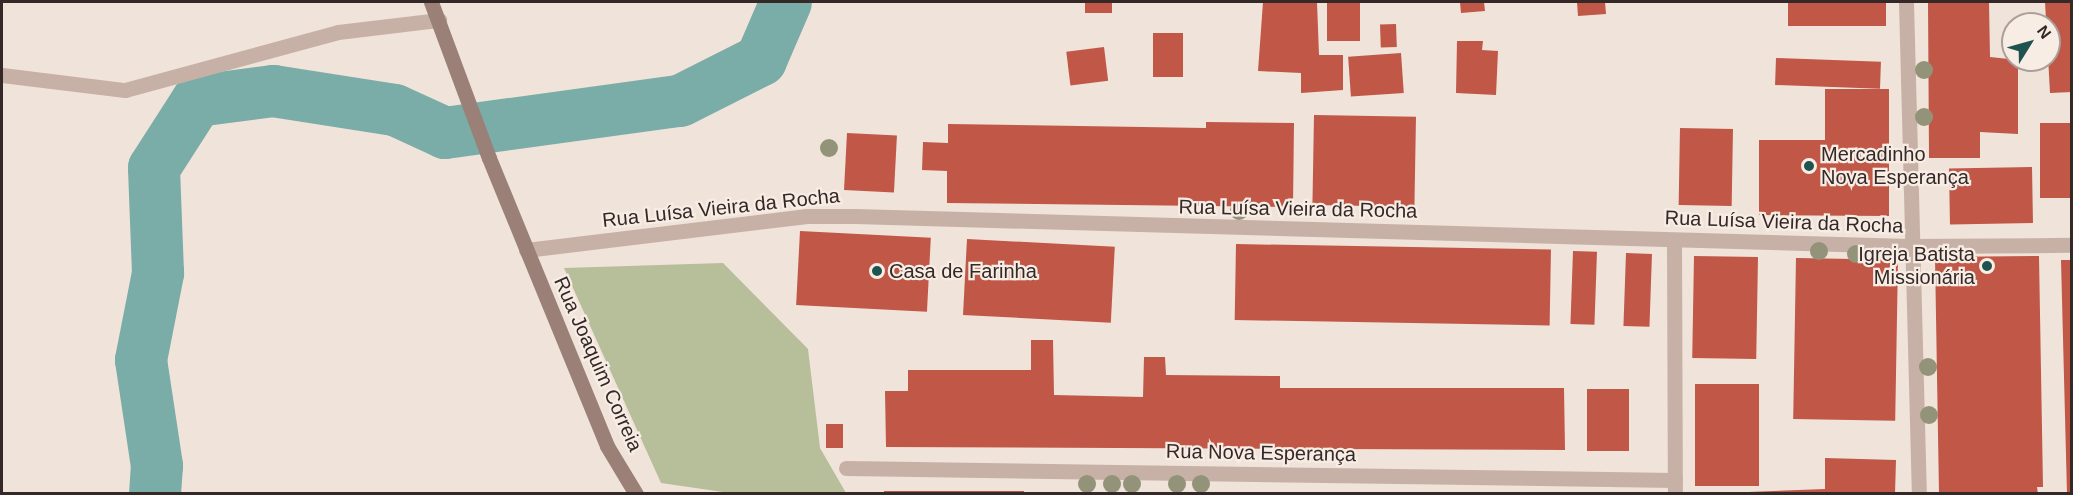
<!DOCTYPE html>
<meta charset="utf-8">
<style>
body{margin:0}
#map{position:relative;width:2073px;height:495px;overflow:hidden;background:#f0e3d9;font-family:Helvetica,sans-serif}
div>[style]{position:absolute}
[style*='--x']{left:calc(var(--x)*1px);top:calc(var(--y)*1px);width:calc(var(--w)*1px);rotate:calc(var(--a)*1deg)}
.green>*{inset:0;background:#b6be9a}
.river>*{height:52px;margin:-26px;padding:0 26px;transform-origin:26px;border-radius:26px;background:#7aaca8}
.building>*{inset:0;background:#c05747;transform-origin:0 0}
.street>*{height:15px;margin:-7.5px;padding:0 7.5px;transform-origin:7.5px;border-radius:7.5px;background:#c7b1a6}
.secondary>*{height:15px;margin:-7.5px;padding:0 7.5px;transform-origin:7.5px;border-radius:7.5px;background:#9b8078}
.trees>*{width:18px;height:18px;margin:-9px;border-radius:50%;background:#93937a}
.dots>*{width:16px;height:16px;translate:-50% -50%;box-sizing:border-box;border:3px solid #f8ede5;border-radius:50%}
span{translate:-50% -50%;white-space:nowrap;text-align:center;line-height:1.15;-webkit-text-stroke:4.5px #f8ede5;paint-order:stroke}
.poi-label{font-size:20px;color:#342927}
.left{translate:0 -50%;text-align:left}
.right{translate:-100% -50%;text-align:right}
.street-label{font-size:20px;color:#342927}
.frame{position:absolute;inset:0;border:3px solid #342927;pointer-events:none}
.north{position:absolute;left:2001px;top:12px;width:60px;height:60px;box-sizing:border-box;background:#f8ede5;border:2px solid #aa9f99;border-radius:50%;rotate:53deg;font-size:16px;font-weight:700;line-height:24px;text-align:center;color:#342927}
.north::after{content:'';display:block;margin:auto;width:21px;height:27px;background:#1e5350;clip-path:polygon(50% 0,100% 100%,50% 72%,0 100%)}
</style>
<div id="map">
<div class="green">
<i style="clip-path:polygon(723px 263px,808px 349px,820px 448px,846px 493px,730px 493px,661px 483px,564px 268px)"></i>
</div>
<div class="river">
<i style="--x:155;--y:494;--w:28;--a:-86"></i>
<i style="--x:157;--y:466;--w:107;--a:-98.6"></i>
<i style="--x:141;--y:360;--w:89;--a:-78.9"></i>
<i style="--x:158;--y:273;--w:105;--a:-92.2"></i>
<i style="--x:154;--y:168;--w:80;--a:-57.3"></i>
<i style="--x:197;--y:101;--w:77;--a:-7.5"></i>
<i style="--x:273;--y:91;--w:123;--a:8.9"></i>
<i style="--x:395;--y:110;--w:55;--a:24.7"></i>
<i style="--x:445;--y:133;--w:237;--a:-7.8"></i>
<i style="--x:680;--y:101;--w:91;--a:-26.8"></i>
<i style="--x:761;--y:60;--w:63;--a:-66.7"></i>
</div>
<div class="building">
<i style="left:1085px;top:2px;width:27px;height:11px"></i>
<i style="clip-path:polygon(1263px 2px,1317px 2px,1319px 55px,1343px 55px,1343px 90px,1301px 93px,1301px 73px,1258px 71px)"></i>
<i style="left:1327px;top:2px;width:33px;height:39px"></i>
<i style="clip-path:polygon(1460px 2px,1484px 2px,1485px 11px,1461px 13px)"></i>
<i style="clip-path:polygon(1577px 2px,1605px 2px,1606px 14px,1578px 16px)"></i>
<i style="left:1788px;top:2px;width:98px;height:24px"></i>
<i style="clip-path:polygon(1928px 2px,1989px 2px,1990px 57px,2018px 60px,2018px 134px,1980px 132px,1980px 158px,1929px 158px)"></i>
<i style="clip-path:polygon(2045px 2px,2072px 2px,2072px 92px,2050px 93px)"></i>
<i style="left:1396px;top:24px;width:23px;height:16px;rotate:88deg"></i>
<i style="left:1153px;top:33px;width:30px;height:44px"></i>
<i style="clip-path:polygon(1457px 41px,1483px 41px,1482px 50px,1498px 51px,1496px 95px,1456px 93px)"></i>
<i style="left:1104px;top:47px;width:34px;height:38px;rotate:83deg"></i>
<i style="left:1401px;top:53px;width:40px;height:53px;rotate:86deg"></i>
<i style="left:1776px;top:58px;width:105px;height:27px;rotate:2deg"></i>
<i style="clip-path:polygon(1825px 89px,1889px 89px,1889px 216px,1759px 215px,1759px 140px,1825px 140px)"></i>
<i style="left:1314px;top:115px;width:102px;height:90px;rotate:1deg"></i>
<i style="clip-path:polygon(1206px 122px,1294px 123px,1293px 207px,947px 203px,947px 171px,922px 170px,923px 142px,948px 143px,948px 124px,1206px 128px)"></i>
<i style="left:2072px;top:123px;width:75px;height:32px;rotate:90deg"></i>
<i style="left:1680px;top:128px;width:53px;height:77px;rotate:1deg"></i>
<i style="left:847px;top:133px;width:50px;height:57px;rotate:3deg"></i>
<i style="left:2032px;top:167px;width:56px;height:83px;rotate:89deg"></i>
<i style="left:800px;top:231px;width:131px;height:74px;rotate:3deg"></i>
<i style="left:967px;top:239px;width:148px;height:76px;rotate:3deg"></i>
<i style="left:1236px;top:244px;width:315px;height:76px;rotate:1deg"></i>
<i style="left:1573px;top:251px;width:24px;height:73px;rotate:2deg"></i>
<i style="left:1626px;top:253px;width:26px;height:73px;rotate:2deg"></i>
<i style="left:1694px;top:256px;width:64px;height:102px;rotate:1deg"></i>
<i style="clip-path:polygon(2039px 256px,2043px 487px,2037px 487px,2038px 494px,1939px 494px,1935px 257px)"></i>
<i style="left:1796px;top:258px;width:102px;height:161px;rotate:1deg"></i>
<i style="clip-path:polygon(2061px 260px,2072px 260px,2072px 494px,2067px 494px)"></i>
<i style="clip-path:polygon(1031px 340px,1053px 340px,1054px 395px,1143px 397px,1144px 357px,1165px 357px,1166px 375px,1280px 376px,1280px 388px,1564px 388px,1565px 450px,886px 447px,885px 391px,908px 391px,908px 370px,1031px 370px)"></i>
<i style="left:1695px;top:384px;width:64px;height:102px"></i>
<i style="left:1587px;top:389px;width:42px;height:62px"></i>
<i style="left:826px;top:424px;width:17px;height:24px"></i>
<i style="clip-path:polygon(1825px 458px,1896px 460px,1895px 494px,1697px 494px,1825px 489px)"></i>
<i style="left:884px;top:491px;width:140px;height:3px"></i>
</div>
<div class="street">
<i style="--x:1906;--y:2;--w:492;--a:88.5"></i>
<i style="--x:2;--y:75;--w:124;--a:7"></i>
<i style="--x:125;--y:90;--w:221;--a:-15.2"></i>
<i style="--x:338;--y:32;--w:102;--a:-6.8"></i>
<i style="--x:1674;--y:240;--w:254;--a:89.8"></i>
<i style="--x:526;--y:250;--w:283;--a:-6.9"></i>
<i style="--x:807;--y:216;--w:48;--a:0"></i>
<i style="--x:855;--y:216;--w:1054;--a:1.63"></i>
<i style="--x:1909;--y:246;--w:163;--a:-0.4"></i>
<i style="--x:846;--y:468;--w:829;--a:0.83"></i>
</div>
<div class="secondary">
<i style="--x:431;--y:2;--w:166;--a:69.6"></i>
<i style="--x:489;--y:158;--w:311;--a:67.7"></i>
<i style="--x:607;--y:446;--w:56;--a:58.9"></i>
</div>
<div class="trees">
<i style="left:1924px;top:70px"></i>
<i style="left:1924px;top:117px"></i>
<i style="left:829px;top:148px"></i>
<i style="left:1239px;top:211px"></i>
<i style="left:1819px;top:251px"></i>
<i style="left:1856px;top:254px"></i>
<i style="left:1928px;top:367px"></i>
<i style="left:1929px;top:415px"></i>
<i style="left:1087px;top:484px"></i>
<i style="left:1112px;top:484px"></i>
<i style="left:1132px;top:484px"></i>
<i style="left:1177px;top:484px"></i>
<i style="left:1201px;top:484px"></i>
</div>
<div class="dots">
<i style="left:1809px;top:166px;background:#1e5350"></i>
<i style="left:1987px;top:266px;background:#1e5350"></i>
<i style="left:877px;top:271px;background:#1e5350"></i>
</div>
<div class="poi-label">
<span class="left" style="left:1821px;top:166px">Mercadinho<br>Nova Esperança</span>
<span class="right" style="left:1975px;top:266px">Igreja Batista<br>Missionária</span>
<span class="left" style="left:889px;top:271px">Casa de Farinha</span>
</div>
<div class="street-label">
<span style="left:721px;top:208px;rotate:-6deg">Rua Luísa Vieira da Rocha</span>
<span style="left:1298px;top:209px;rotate:1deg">Rua Luísa Vieira da Rocha</span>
<span style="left:1784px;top:222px;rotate:2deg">Rua Luísa Vieira da Rocha</span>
<span style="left:598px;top:364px;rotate:66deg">Rua Joaquim Correia</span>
<span style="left:1261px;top:453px;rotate:1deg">Rua Nova Esperança</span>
</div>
<div class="frame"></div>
<div class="north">N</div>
</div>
